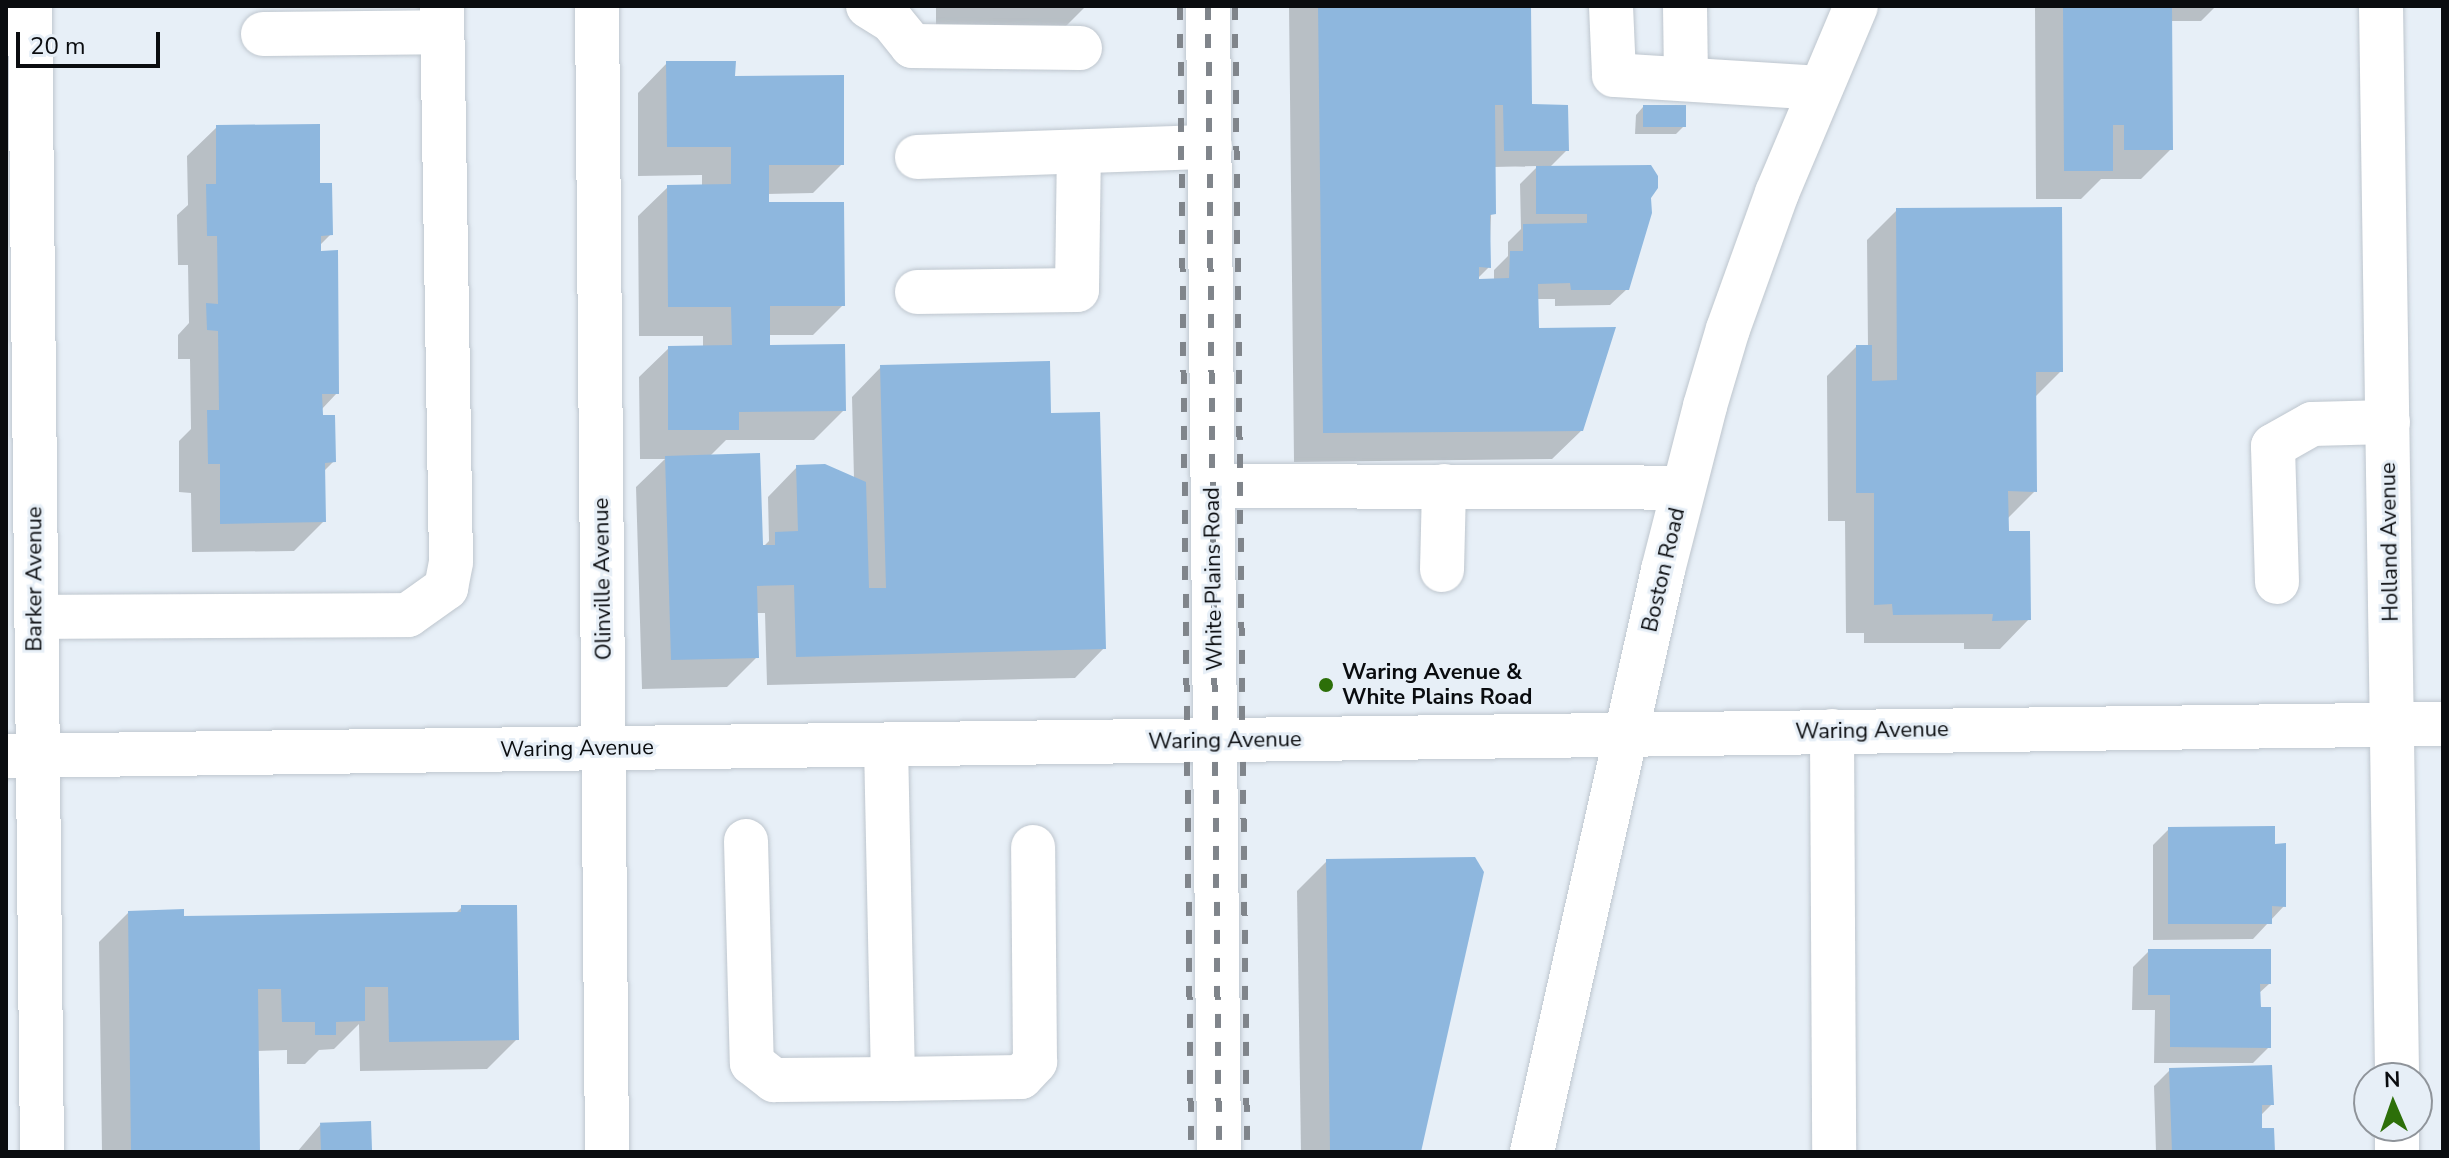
<!DOCTYPE html>
<style>
body{margin:0}
#map{position:relative;width:2449px;height:1158px;overflow:hidden;background:#e7eff7;font-family:"Nunito Sans",sans-serif}
div>[style]{position:absolute}
[style*='--x']{left:calc(var(--x)*1px);top:calc(var(--y)*1px);width:calc(var(--w)*1px);rotate:calc(var(--a)*1deg)}
.shadow>*{inset:0;background:#0003}
.building>*{inset:0;background:#8eb7de;transform-origin:0 0}
.roads{filter:drop-shadow(0 0 2px #bec6ce) drop-shadow(0 0 2px #bec6ce)}
.minor>*{height:44px;margin:-22px;padding:0 22px;transform-origin:22px;border-radius:22px;background:#fff}
.major>*{height:44px;margin:-22px;padding:0 22px;transform-origin:22px;border-radius:22px;background:#fff}
.rail>*{height:6px;margin-top:-3px;transform-origin:0;background:repeating-linear-gradient(90deg,#80858b 0 14px,transparent 0 28px)}
.dots>*{width:22px;height:22px;translate:-50% -50%;box-sizing:border-box;border:4px solid #e7eff7;border-radius:50%}
span{translate:-50% -50%;white-space:nowrap;text-align:center;line-height:1.15;-webkit-text-stroke:6px #e7eff7;paint-order:stroke}
.street-label{font-size:22px;color:#0a0c0f}
.poi-label{font-size:22px;color:#0a0c0f;font-weight:700}
.left{translate:0 -50%;text-align:left}
.frame{position:absolute;inset:0;border:8px solid #0a0c0f;pointer-events:none}
.north{position:absolute;left:2353px;top:1062px;width:80px;height:80px;box-sizing:border-box;background:#e7eff7;border:2px solid #8f949a;border-radius:50%;rotate:358deg;font-size:22px;font-weight:700;line-height:32px;text-align:center;color:#0a0c0f}
.north::after{content:'';display:block;margin:auto;width:28px;height:36px;background:#2d6f09;clip-path:polygon(50% 0,100% 100%,50% 72%,0 100%)}
.scale{position:absolute;left:16px;top:32px;width:144px;height:36px;box-sizing:border-box;border:4px solid #0a0c0f;border-top:0;padding-left:10px;font-size:24px;line-height:28px;white-space:nowrap;color:#0a0c0f;-webkit-text-stroke:6px #e7eff7;paint-order:stroke}
</style>
<div id="map">
<div class="shadow">
<i style="clip-path:polygon(936px 6px,1086px 6px,1065px 27px,936px 29px)"></i>
<i style="clip-path:polygon(evenodd,1289px 6px,1529px 6px,1530px 103px,1567px 150px,1549px 168px,1649px 197px,1627px 289px,1610px 305px,1555px 306px,1555px 299px,1537px 299px,1537px 330px,1582px 430px,1552px 459px,1294px 462px,1289px 6px,1538px 166px,1520px 184px,1521px 229px,1508px 242px,1508px 256px,1494px 270px,1494px 280px,1475px 281px,1489px 267px,1493px 167px,1538px 166px)"></i>
<i style="clip-path:polygon(2035px 6px,2216px 6px,2201px 21px,2170px 21px,2171px 149px,2141px 179px,2101px 179px,2081px 199px,2036px 199px)"></i>
<i style="clip-path:polygon(667px 63px,733px 78px,842px 164px,813px 193px,767px 194px,767px 204px,843px 305px,813px 335px,768px 335px,768px 347px,844px 410px,814px 440px,726px 440px,710px 456px,761px 549px,769px 541px,768px 497px,797px 467px,854px 479px,852px 397px,881px 367px,1049px 415px,1104px 648px,1075px 678px,767px 685px,765px 613px,756px 613px,757px 657px,727px 687px,642px 689px,636px 487px,665px 459px,640px 459px,639px 377px,669px 348px,703px 347px,703px 336px,639px 336px,638px 216px,668px 187px,702px 186px,702px 175px,638px 176px,638px 93px)"></i>
<i style="clip-path:polygon(1643px 107px,1684px 126px,1676px 134px,1635px 134px,1636px 115px)"></i>
<i style="clip-path:polygon(217px 127px,318px 185px,331px 234px,319px 246px,337px 393px,321px 410px,334px 461px,323px 472px,324px 521px,294px 551px,192px 552px,191px 493px,179px 492px,179px 441px,191px 429px,190px 359px,178px 359px,178px 335px,189px 323px,188px 265px,178px 265px,177px 215px,188px 205px,187px 156px)"></i>
<i style="clip-path:polygon(1897px 210px,2061px 371px,2034px 398px,2035px 491px,2007px 519px,2007px 533px,2029px 619px,2000px 649px,1964px 649px,1964px 643px,1864px 643px,1864px 633px,1846px 633px,1845px 521px,1828px 521px,1827px 376px,1856px 347px,1868px 347px,1867px 240px)"></i>
<i style="clip-path:polygon(2169px 829px,2273px 846px,2284px 906px,2253px 939px,2153px 940px,2153px 845px)"></i>
<i style="clip-path:polygon(1327px 861px,1418px 1152px,1301px 1152px,1297px 891px)"></i>
<i style="clip-path:polygon(462px 907px,517px 1039px,487px 1069px,360px 1071px,359px 1024px,334px 1049px,319px 1050px,305px 1064px,287px 1064px,287px 1050px,256px 1051px,258px 1152px,102px 1152px,99px 942px,128px 913px,182px 918px,455px 914px)"></i>
<i style="clip-path:polygon(2149px 951px,2269px 984px,2258px 994px,2259px 1009px,2269px 1047px,2253px 1063px,2154px 1063px,2155px 1010px,2132px 1010px,2133px 967px)"></i>
<i style="clip-path:polygon(2170px 1070px,2272px 1104px,2260px 1116px,2260px 1131px,2273px 1152px,2156px 1152px,2154px 1086px)"></i>
<i style="clip-path:polygon(320px 1125px,370px 1152px,297px 1152px)"></i>
</div>
<div class="building">
<i style="clip-path:polygon(1318px 6px,1531px 6px,1532px 104px,1568px 105px,1569px 151px,1504px 151px,1503px 105px,1495px 105px,1496px 214px,1490px 215px,1491px 268px,1479px 267px,1479px 279px,1509px 278px,1510px 251px,1523px 251px,1523px 224px,1587px 223px,1587px 214px,1536px 214px,1536px 166px,1651px 165px,1658px 176px,1658px 188px,1651px 198px,1652px 213px,1629px 290px,1571px 290px,1570px 283px,1538px 284px,1539px 328px,1616px 327px,1583px 431px,1323px 433px)"></i>
<i style="clip-path:polygon(2063px 6px,2172px 6px,2173px 150px,2124px 150px,2124px 125px,2113px 125px,2113px 171px,2064px 171px)"></i>
<i style="clip-path:polygon(666px 61px,736px 61px,735px 76px,844px 75px,844px 165px,769px 165px,769px 202px,844px 202px,845px 306px,770px 306px,770px 345px,845px 344px,846px 411px,739px 412px,739px 430px,668px 430px,668px 346px,732px 345px,731px 307px,668px 307px,667px 185px,731px 184px,731px 147px,667px 147px)"></i>
<i style="left:1643px;top:105px;width:43px;height:22px"></i>
<i style="clip-path:polygon(320px 124px,320px 183px,332px 183px,333px 235px,321px 236px,321px 251px,338px 250px,339px 394px,322px 394px,323px 415px,335px 415px,336px 462px,325px 463px,326px 522px,220px 524px,220px 464px,208px 464px,207px 410px,219px 410px,218px 331px,207px 330px,206px 303px,218px 304px,217px 236px,207px 236px,206px 184px,216px 184px,216px 125px)"></i>
<i style="clip-path:polygon(2062px 207px,2063px 372px,2036px 372px,2037px 492px,2008px 491px,2009px 531px,2030px 531px,2031px 620px,1992px 621px,1993px 614px,1893px 615px,1892px 604px,1874px 605px,1874px 493px,1856px 493px,1856px 345px,1872px 345px,1872px 381px,1897px 380px,1896px 208px)"></i>
<i style="clip-path:polygon(1050px 361px,1051px 413px,1100px 412px,1106px 649px,796px 657px,794px 585px,757px 586px,759px 658px,671px 660px,665px 456px,760px 453px,763px 545px,775px 545px,775px 532px,798px 531px,796px 465px,825px 464px,866px 482px,869px 588px,886px 588px,880px 365px)"></i>
<i style="clip-path:polygon(2275px 826px,2275px 844px,2286px 843px,2286px 907px,2272px 906px,2272px 924px,2168px 924px,2168px 827px)"></i>
<i style="clip-path:polygon(1475px 857px,1484px 872px,1421px 1152px,1330px 1152px,1326px 859px)"></i>
<i style="clip-path:polygon(461px 905px,517px 905px,519px 1040px,389px 1042px,388px 987px,365px 987px,365px 1021px,336px 1022px,336px 1035px,315px 1035px,315px 1022px,282px 1022px,281px 989px,258px 989px,260px 1152px,131px 1152px,128px 911px,184px 909px,184px 916px,461px 912px)"></i>
<i style="clip-path:polygon(2148px 949px,2271px 949px,2271px 984px,2260px 984px,2261px 1007px,2271px 1007px,2271px 1048px,2170px 1047px,2170px 995px,2148px 995px)"></i>
<i style="clip-path:polygon(2272px 1065px,2274px 1105px,2262px 1105px,2262px 1128px,2274px 1128px,2275px 1152px,2172px 1152px,2169px 1068px)"></i>
<i style="left:371px;top:1121px;width:31px;height:51px;rotate:88deg"></i>
</div>
<div class="roads">
<div class="minor">
<i style="--x:30;--y:6;--w:1146;--a:89.4"></i>
<i style="--x:597;--y:6;--w:1146;--a:89.5"></i>
<i style="--x:868;--y:6;--w:28;--a:32"></i>
<i style="--x:892;--y:21;--w:32;--a:51"></i>
<i style="--x:912;--y:46;--w:168;--a:0.7"></i>
<i style="--x:1611;--y:6;--w:69;--a:87.5"></i>
<i style="--x:1614;--y:75;--w:205;--a:3.6"></i>
<i style="--x:1685;--y:6;--w:71;--a:89.2"></i>
<i style="--x:2381;--y:6;--w:1072;--a:89.14"></i>
<i style="--x:263;--y:34;--w:179;--a:-0.6"></i>
<i style="--x:917;--y:157;--w:293;--a:-2"></i>
<i style="--x:917;--y:292;--w:160;--a:-0.7"></i>
<i style="--x:1077;--y:290;--w:138;--a:-89.2"></i>
<i style="--x:1213;--y:486;--w:470;--a:0.2"></i>
<i style="--x:1442;--y:570;--w:84;--a:-88.6"></i>
<i style="--x:2277;--y:582;--w:136;--a:-91.7"></i>
<i style="--x:2273;--y:446;--w:45;--a:-29.4"></i>
<i style="--x:2312;--y:424;--w:76;--a:-1.5"></i>
<i style="--x:36;--y:617;--w:372;--a:-0.3"></i>
<i style="--x:408;--y:615;--w:47;--a:-35.4"></i>
<i style="--x:446;--y:588;--w:26;--a:-79"></i>
<i style="--x:451;--y:562;--w:556;--a:-90.93"></i>
<i style="--x:1832;--y:731;--w:421;--a:89.7"></i>
<i style="--x:886;--y:745;--w:334;--a:88.8"></i>
<i style="--x:893;--y:1079;--w:128;--a:-0.9"></i>
<i style="--x:1021;--y:1077;--w:21;--a:-47"></i>
<i style="--x:1035;--y:1062;--w:215;--a:-90.5"></i>
<i style="--x:6;--y:756;--w:2437;--a:-0.75"></i>
<i style="--x:746;--y:841;--w:222;--a:88.5"></i>
<i style="--x:752;--y:1063;--w:28;--a:38"></i>
<i style="--x:774;--y:1080;--w:119;--a:-0.5"></i>
<i style="--x:2397;--y:1126;--w:26;--a:90"></i>
</div>
<div class="major">
<i style="--x:1208;--y:6;--w:1146;--a:89.45"></i>
<i style="--x:1532;--y:1152;--w:597;--a:-77.31"></i>
<i style="--x:1663;--y:570;--w:169;--a:-75.6"></i>
<i style="--x:1705;--y:406;--w:80;--a:-73.4"></i>
<i style="--x:1728;--y:329;--w:145;--a:-70.2"></i>
<i style="--x:1777;--y:193;--w:203;--a:-67.1"></i>
</div>
</div>
<div class="rail">
<i style="--x:1180;--y:6;--w:1146;--a:89.45"></i>
<i style="--x:1208;--y:6;--w:1146;--a:89.45"></i>
<i style="--x:1235;--y:6;--w:1146;--a:89.4"></i>
</div>
<div class="dots">
<i style="left:1326px;top:685px;background:#2d6f09"></i>
</div>
<div class="street-label">
<span style="left:2390px;top:542px;rotate:-91deg">Holland Avenue</span>
<span style="left:1664px;top:570px;rotate:-77deg">Boston Road</span>
<span style="left:35px;top:579px;rotate:-90deg">Barker Avenue</span>
<span style="left:603px;top:579px;rotate:-91deg">Olinville Avenue</span>
<span style="left:1214px;top:579px;rotate:-91deg">White Plains Road</span>
<span style="left:1872px;top:731px;rotate:-1deg">Waring Avenue</span>
<span style="left:1225px;top:741px;rotate:-1deg">Waring Avenue</span>
<span style="left:577px;top:749px;rotate:-1deg">Waring Avenue</span>
</div>
<div class="poi-label">
<span class="left" style="left:1342px;top:685px">Waring Avenue &amp;<br>White Plains Road</span>
</div>
<div class="frame"></div>
<div class="north">N</div>
<div class="scale">20 m</div>
</div>
